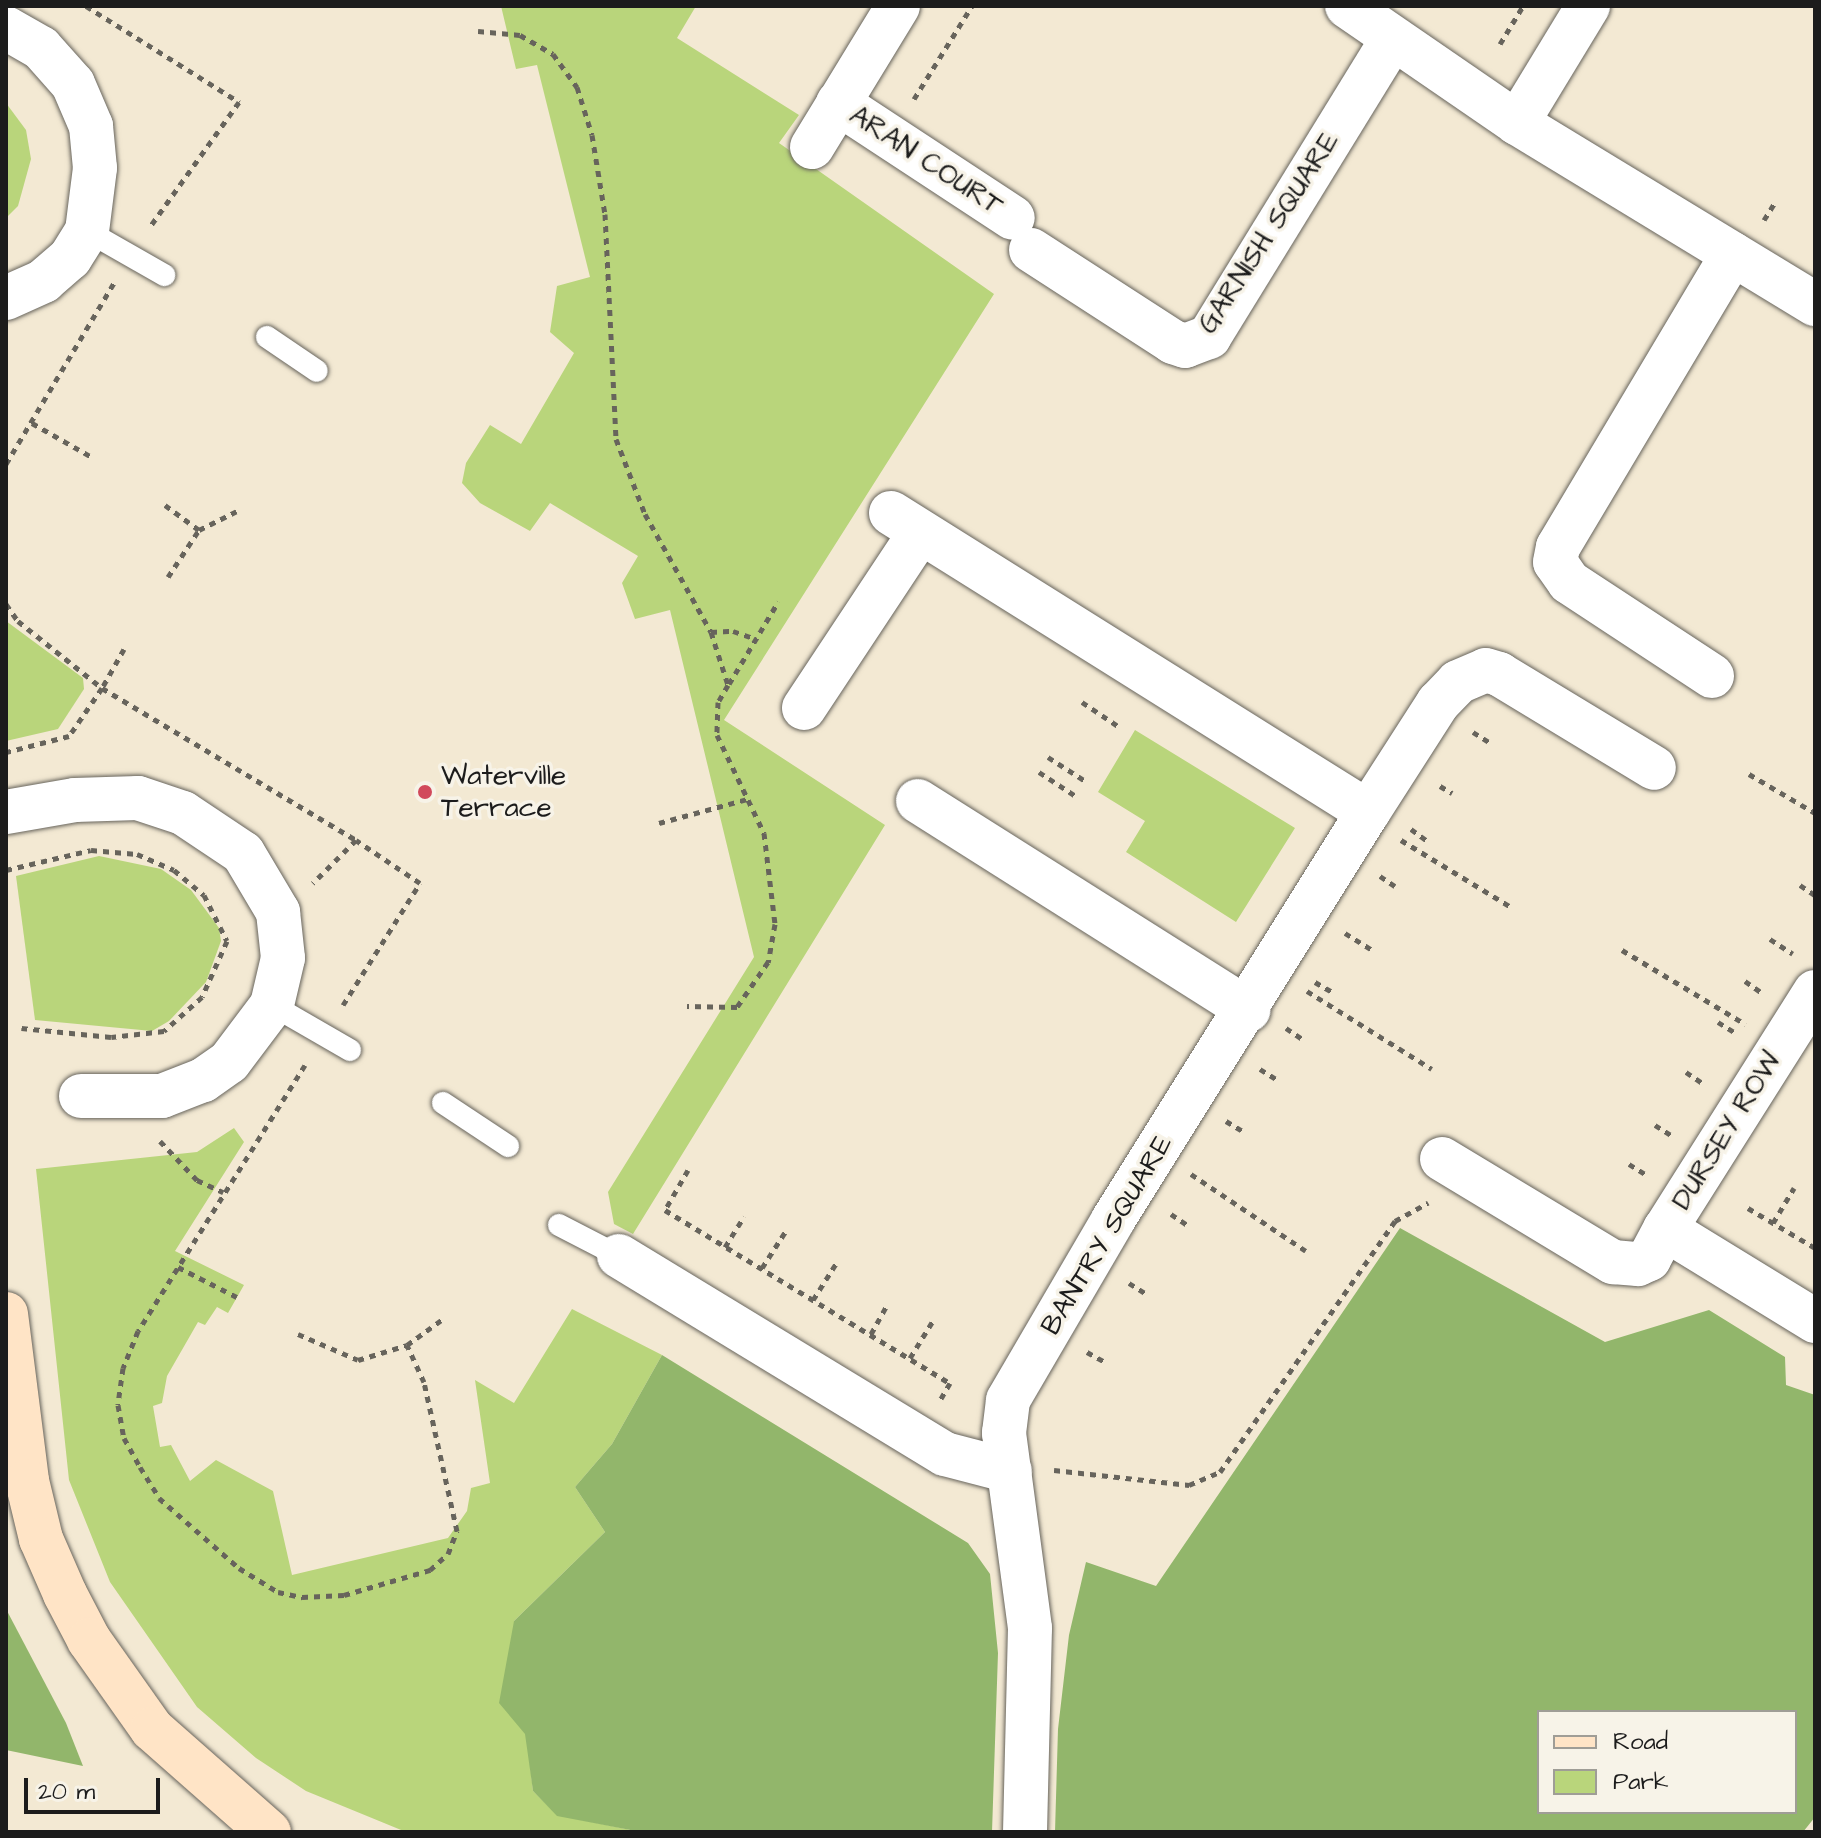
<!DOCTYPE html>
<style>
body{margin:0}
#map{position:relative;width:1821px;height:1838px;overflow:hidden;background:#f3e9d3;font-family:"Architects Daughter",sans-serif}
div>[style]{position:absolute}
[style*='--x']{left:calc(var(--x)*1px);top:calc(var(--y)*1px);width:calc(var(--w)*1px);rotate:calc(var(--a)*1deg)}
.green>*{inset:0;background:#b9d57b}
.forest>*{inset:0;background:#92b66b}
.path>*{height:5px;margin-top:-2.5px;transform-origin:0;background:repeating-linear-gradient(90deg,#67645c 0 6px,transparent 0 12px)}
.roads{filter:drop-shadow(0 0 2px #67645c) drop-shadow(0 0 2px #67645c)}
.lane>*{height:22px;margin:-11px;padding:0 11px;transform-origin:11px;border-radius:11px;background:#fff}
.street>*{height:44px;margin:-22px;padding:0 22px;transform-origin:22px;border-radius:22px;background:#fff}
.secondary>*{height:44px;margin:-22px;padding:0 22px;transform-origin:22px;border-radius:22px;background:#ffe4c6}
.dots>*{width:22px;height:22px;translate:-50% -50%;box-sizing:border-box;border:4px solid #f7f3e8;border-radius:50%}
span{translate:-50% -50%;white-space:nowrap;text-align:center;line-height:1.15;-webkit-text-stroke:7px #f7f3e8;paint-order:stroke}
.street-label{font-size:28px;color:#1c1c1c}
.poi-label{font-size:28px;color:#1c1c1c}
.left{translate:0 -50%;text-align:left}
.frame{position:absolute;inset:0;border:8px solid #1c1c1c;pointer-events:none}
.legend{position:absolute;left:1537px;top:1710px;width:260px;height:104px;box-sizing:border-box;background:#f7f3e8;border:2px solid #9f9d96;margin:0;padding:10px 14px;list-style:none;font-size:24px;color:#1c1c1c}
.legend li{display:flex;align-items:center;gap:16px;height:40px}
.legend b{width:40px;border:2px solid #9f9d96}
.scale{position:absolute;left:24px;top:1778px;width:136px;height:36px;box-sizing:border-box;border:4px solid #1c1c1c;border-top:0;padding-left:10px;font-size:24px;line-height:28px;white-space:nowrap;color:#1c1c1c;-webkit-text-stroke:6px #f7f3e8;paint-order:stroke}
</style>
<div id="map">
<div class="green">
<i style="clip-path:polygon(501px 6px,696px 6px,677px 38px,799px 115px,779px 143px,994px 294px,724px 720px,885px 825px,633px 1234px,614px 1224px,608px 1192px,754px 957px,670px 610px,635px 619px,622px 583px,638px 556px,550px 503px,530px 531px,480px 503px,462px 483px,466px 463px,490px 425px,521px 444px,574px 353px,550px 332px,557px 286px,590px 277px,537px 65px,516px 69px)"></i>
<i style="clip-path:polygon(6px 103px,26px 130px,31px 159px,18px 206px,6px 218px)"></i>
<i style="clip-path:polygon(6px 621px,83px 678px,84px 689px,58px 729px,6px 741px)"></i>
<i style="clip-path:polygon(1135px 730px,1295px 828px,1236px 922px,1126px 852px,1145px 821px,1098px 792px)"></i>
<i style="clip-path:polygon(99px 856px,161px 869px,191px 890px,219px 928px,221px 941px,206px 982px,169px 1021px,152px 1031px,35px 1020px,16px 876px)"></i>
<i style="clip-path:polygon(234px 1128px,244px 1142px,175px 1251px,244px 1285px,228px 1313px,217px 1307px,205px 1325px,198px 1322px,167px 1376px,162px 1403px,153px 1406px,160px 1447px,171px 1445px,190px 1481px,216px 1460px,273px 1491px,292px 1575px,448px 1538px,467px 1511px,471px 1488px,490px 1483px,475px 1380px,514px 1403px,572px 1309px,662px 1355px,612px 1444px,575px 1487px,605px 1532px,514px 1621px,533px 1791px,557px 1815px,641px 1832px,406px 1832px,306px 1791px,256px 1758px,197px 1707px,110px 1582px,69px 1480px,36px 1169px,197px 1152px)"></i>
</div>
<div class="forest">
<i style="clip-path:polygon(evenodd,1400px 1228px,1605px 1342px,1709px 1310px,1785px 1357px,1786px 1385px,1815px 1395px,1815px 1817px,1803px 1832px,1055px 1832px,1058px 1729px,1069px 1635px,1086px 1562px,1156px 1586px,1400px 1228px,1539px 1712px,1795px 1712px,1795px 1812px,1539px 1812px,1539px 1712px)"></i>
<i style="clip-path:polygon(662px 1355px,968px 1543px,990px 1574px,998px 1653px,992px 1832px,641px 1832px,557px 1816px,533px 1791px,525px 1734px,499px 1703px,514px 1621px,605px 1532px,575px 1487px,612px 1444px)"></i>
<i style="clip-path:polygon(6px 1609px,66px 1723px,83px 1766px,6px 1750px)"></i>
</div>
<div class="path">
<i style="--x:86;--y:6;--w:181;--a:32.1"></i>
<i style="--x:239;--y:102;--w:153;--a:125.5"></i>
<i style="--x:478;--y:31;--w:42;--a:5.4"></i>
<i style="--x:520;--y:35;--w:38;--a:30"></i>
<i style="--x:553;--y:54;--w:41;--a:54"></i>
<i style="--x:577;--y:87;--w:50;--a:72.6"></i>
<i style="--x:592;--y:135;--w:80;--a:80.7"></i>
<i style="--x:605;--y:214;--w:225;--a:87.2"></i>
<i style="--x:616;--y:439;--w:80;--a:68.9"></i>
<i style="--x:645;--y:514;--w:135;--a:60.8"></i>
<i style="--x:711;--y:632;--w:56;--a:72.2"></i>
<i style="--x:728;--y:685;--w:20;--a:120"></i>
<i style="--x:718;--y:702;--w:33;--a:92"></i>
<i style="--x:717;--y:735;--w:109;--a:64.4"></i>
<i style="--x:764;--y:833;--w:92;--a:83.1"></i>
<i style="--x:775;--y:924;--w:39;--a:100"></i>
<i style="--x:768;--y:962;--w:55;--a:124.6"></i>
<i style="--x:737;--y:1007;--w:50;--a:-178.9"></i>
<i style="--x:1500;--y:44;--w:44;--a:-58.8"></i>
<i style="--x:914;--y:99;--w:110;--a:-58.1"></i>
<i style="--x:1764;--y:220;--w:19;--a:-58"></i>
<i style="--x:32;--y:423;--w:67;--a:29.6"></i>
<i style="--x:6;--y:464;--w:211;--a:-59.2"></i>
<i style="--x:165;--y:505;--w:42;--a:36.3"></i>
<i style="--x:168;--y:577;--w:56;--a:-56.6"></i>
<i style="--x:199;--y:530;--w:42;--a:-26.6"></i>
<i style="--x:6;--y:604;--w:21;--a:55"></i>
<i style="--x:18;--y:621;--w:107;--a:38.6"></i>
<i style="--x:102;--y:688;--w:58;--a:124.5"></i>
<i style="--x:69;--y:736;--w:65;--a:165.7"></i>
<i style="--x:711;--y:632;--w:22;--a:-3"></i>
<i style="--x:733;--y:631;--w:24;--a:19"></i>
<i style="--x:124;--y:649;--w:45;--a:119.4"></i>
<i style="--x:102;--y:688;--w:296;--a:30.9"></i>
<i style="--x:356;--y:840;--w:61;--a:135"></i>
<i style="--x:729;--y:684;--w:96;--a:-59.1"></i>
<i style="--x:1082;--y:702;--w:47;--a:33.7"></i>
<i style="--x:1473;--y:732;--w:19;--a:32"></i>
<i style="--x:1048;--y:757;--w:46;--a:32.7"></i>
<i style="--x:1039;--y:772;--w:45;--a:33.3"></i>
<i style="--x:1749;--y:774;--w:77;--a:30.6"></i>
<i style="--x:1440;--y:786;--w:14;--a:30"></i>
<i style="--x:659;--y:823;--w:95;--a:-15.2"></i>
<i style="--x:1411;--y:829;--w:19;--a:36"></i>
<i style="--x:1401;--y:840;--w:129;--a:31.3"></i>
<i style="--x:6;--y:870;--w:87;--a:-13.2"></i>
<i style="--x:91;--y:850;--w:46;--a:5"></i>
<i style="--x:137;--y:854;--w:40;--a:23.4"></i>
<i style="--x:174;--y:870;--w:39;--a:40"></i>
<i style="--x:204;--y:895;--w:51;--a:63.4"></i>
<i style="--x:227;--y:941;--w:61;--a:114.1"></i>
<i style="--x:202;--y:997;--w:51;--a:138.2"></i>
<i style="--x:164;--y:1031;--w:53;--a:173.5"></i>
<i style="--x:111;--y:1037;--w:90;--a:-174.3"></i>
<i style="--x:1380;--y:876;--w:18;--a:34"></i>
<i style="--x:1800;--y:885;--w:18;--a:34"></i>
<i style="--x:1345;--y:933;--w:31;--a:32"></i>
<i style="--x:1770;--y:939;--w:27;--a:33"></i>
<i style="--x:1622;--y:950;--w:144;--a:31"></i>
<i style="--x:1745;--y:981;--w:19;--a:35"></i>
<i style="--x:1315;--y:982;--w:20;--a:30"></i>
<i style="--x:1307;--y:991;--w:147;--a:32"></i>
<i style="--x:343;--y:1005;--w:144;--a:-57.7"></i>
<i style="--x:420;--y:883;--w:77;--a:-146.1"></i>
<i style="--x:1718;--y:1022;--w:22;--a:32"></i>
<i style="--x:1286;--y:1028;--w:23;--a:34"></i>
<i style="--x:305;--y:1065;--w:314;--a:122.1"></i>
<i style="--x:138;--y:1331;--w:40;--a:112"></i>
<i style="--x:123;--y:1368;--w:37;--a:98"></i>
<i style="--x:118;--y:1405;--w:34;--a:80"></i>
<i style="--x:124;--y:1438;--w:33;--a:61"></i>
<i style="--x:140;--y:1467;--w:36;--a:58"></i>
<i style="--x:159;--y:1498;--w:106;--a:41.2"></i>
<i style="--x:239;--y:1568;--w:46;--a:31.6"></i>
<i style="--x:278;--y:1592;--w:25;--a:12"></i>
<i style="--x:302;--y:1597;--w:42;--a:-2.7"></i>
<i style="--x:344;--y:1595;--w:90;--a:-16.2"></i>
<i style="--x:430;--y:1570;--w:24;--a:-42"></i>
<i style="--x:448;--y:1554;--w:25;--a:-69"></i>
<i style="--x:457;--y:1531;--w:153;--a:-102.5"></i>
<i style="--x:424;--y:1382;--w:41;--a:-114.7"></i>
<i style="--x:407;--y:1345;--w:46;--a:-36.1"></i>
<i style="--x:1260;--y:1069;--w:22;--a:32"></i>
<i style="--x:1686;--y:1072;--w:23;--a:34"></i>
<i style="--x:1226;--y:1121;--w:23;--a:31"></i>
<i style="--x:1655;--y:1125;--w:19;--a:32"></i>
<i style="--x:160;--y:1141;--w:54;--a:46.5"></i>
<i style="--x:197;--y:1180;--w:29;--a:25"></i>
<i style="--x:1629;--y:1164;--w:22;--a:32"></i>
<i style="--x:688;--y:1170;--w:46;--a:119.9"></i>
<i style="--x:665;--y:1210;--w:333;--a:31.3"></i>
<i style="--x:950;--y:1383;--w:20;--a:120"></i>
<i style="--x:1191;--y:1174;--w:138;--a:33.8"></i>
<i style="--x:1748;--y:1208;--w:78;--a:30.8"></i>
<i style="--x:1171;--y:1214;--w:23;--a:34"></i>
<i style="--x:1773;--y:1223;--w:41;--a:-59"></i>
<i style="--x:725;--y:1247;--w:36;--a:-58"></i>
<i style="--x:178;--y:1267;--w:66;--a:27"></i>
<i style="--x:762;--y:1268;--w:46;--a:-57.3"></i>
<i style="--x:1129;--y:1283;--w:19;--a:32"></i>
<i style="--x:813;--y:1300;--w:45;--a:-57.7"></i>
<i style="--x:298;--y:1334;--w:65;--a:23.4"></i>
<i style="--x:358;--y:1360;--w:51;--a:-17"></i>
<i style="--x:871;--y:1334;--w:33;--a:-61"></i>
<i style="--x:1087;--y:1352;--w:23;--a:29"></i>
<i style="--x:910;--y:1358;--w:46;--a:-58.4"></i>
<i style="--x:1054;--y:1470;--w:136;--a:6.3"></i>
<i style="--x:1189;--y:1485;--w:34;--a:-23"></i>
<i style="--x:1220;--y:1472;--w:306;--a:-55.1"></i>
<i style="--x:1395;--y:1221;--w:38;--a:-29"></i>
</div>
<div class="roads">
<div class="lane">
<i style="--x:87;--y:231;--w:89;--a:29.7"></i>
<i style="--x:267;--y:337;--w:60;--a:34.2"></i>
<i style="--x:272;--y:1005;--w:90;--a:30"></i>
<i style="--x:443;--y:1103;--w:78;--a:33.5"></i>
<i style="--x:559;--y:1225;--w:68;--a:27.3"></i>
</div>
<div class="street">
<i style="--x:1347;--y:6;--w:206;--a:34.5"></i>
<i style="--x:1517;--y:123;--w:349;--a:31.3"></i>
<i style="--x:6;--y:28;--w:40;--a:29.7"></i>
<i style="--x:41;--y:48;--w:48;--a:48.4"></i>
<i style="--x:73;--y:84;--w:46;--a:66.8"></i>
<i style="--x:91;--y:126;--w:42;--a:84.6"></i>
<i style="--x:95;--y:168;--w:64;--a:97.2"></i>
<i style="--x:87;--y:231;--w:32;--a:122"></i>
<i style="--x:70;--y:258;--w:35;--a:139"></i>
<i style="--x:44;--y:281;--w:42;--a:155.9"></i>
<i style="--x:838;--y:103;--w:209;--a:33.3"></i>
<i style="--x:1517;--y:123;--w:137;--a:-58.7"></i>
<i style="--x:812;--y:147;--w:165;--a:-58.6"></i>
<i style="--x:1031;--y:250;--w:169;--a:32.9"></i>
<i style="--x:1173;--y:342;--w:13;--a:18"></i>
<i style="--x:1185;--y:346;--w:26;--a:-21"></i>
<i style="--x:1209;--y:337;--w:350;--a:-58.4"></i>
<i style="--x:891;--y:513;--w:563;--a:32.08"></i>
<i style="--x:1712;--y:676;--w:171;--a:-146.7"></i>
<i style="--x:1569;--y:582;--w:24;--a:-125"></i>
<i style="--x:1555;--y:562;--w:15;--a:-79"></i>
<i style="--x:1558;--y:547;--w:341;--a:-59.2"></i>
<i style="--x:804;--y:708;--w:210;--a:-56.5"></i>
<i style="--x:918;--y:801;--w:391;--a:32.3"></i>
<i style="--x:6;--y:812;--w:70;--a:-9.9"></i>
<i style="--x:75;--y:800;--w:63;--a:-1.8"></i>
<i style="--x:138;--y:798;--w:47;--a:18.4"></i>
<i style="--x:183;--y:813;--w:72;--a:33.7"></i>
<i style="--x:243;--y:853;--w:69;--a:59.3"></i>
<i style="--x:278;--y:912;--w:46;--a:83.8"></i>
<i style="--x:283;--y:958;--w:48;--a:103.2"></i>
<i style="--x:272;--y:1005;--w:71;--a:127"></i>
<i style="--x:229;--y:1062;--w:32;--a:145"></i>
<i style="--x:203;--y:1080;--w:44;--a:158.7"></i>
<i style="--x:162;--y:1096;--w:81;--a:180"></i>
<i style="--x:1815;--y:992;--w:280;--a:122.3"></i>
<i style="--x:1665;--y:1229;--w:176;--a:31.5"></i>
<i style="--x:1442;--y:1159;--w:200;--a:31.1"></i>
<i style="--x:1613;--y:1262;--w:25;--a:5"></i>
<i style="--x:1638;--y:1264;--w:12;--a:-24"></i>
<i style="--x:1649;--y:1259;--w:34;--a:-62"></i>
<i style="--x:619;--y:1256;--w:381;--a:31.3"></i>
<i style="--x:945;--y:1454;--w:67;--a:14.7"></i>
<i style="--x:1025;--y:1832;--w:204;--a:-88.6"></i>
<i style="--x:1030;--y:1628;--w:197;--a:-97.6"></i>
<i style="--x:1004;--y:1433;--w:33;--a:-83"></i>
<i style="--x:1008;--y:1400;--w:208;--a:-59.7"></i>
<i style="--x:1113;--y:1220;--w:481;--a:-58"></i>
<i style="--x:1368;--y:812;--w:130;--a:-57.3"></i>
<i style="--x:1438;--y:703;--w:29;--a:-46"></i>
<i style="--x:1458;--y:682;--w:30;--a:-23"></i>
<i style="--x:1486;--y:670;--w:14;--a:17"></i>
<i style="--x:1499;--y:674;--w:181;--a:31.2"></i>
</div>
<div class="secondary">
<i style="--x:6;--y:1314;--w:168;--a:82.8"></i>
<i style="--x:27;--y:1481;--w:60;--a:76.4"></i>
<i style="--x:41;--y:1539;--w:60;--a:66.4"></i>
<i style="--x:65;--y:1594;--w:52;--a:62.4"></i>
<i style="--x:89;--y:1640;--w:109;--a:54.7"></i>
<i style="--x:152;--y:1729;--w:156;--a:41.4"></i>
</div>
</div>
<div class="dots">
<i style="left:425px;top:792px;background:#d1495b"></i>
</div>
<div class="street-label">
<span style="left:926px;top:161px;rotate:33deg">ARAN COURT</span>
<span style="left:1269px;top:233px;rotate:-57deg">GARNISH SQUARE</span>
<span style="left:1727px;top:1131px;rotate:-58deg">DURSEY ROW</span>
<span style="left:1107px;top:1235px;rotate:-59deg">BANTRY SQUARE</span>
</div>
<div class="poi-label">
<span class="left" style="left:441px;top:792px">Waterville<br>Terrace</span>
</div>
<div class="frame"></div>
<ul class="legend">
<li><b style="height:10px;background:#ffe4c6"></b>Road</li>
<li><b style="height:22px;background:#b9d57b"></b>Park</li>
</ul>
<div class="scale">20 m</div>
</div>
